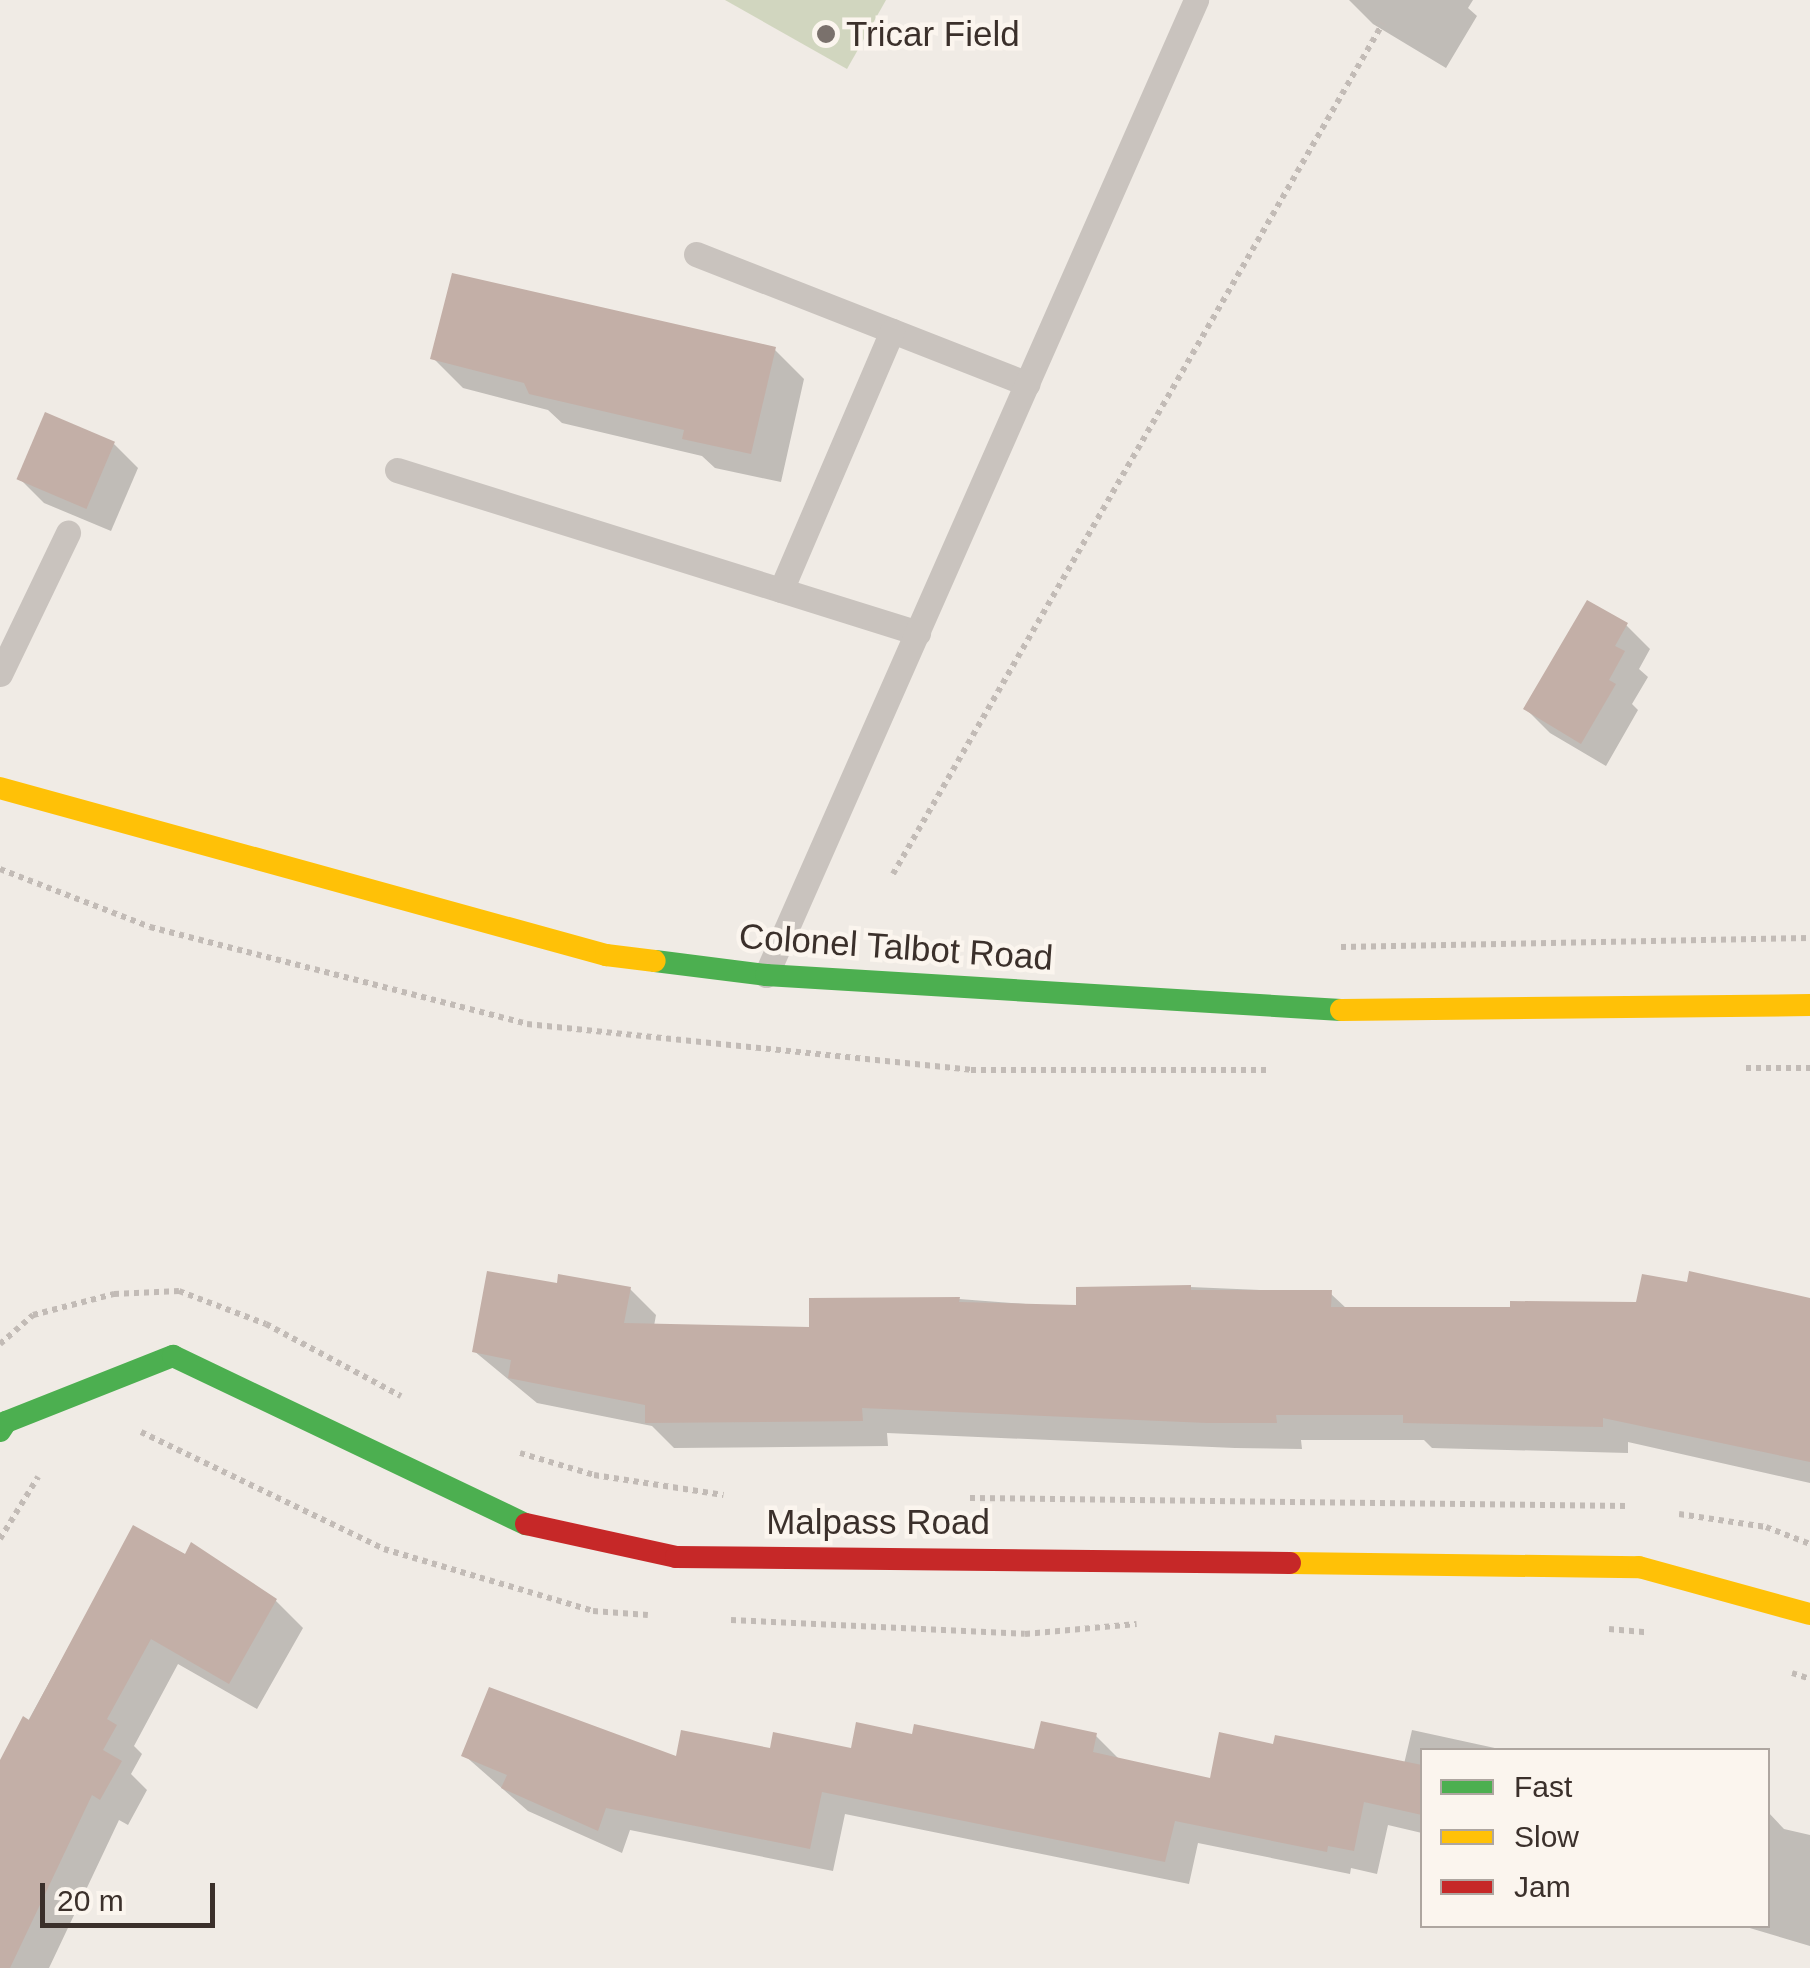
<!DOCTYPE html>
<style>
body{margin:0}
#map{position:relative;width:1810px;height:1968px;overflow:hidden;background:#f0ebe5;font-family:Helvetica,sans-serif}
div>[style]{position:absolute}
[style*='--x']{left:calc(var(--x)*1px);top:calc(var(--y)*1px);width:calc(var(--w)*1px);rotate:calc(var(--a)*1deg)}
.green>*{inset:0;background:#d1d6bf}
.shadow>*{inset:0;background:#0003}
.building>*{inset:0;background:#c3afa7;transform-origin:0 0}
.path>*{height:6px;margin-top:-3px;transform-origin:0;background:repeating-linear-gradient(90deg,#c2bbb6 0 5px,transparent 0 10px)}
.lane>*{height:25px;margin:-12.5px;padding:0 12.5px;transform-origin:12.5px;border-radius:12.5px;background:#c9c3be}
.fast>*{height:22px;margin:-11px;padding:0 11px;transform-origin:11px;border-radius:11px;background:#4caf50}
.slow>*{height:22px;margin:-11px;padding:0 11px;transform-origin:11px;border-radius:11px;background:#ffc107}
.jam>*{height:22px;margin:-11px;padding:0 11px;transform-origin:11px;border-radius:11px;background:#c62828}
.dots>*{width:28px;height:28px;translate:-50% -50%;box-sizing:border-box;border:5px solid #fbf5ee;border-radius:50%}
span{translate:-50% -50%;white-space:nowrap;text-align:center;line-height:1.15;-webkit-text-stroke:9px #fbf5ee;paint-order:stroke}
.poi-label{font-size:35px;color:#3b302b}
.left{translate:0 -50%;text-align:left}
.street-label{font-size:35px;color:#3b302b}
.legend{position:absolute;left:1420px;top:1748px;width:350px;height:180px;box-sizing:border-box;background:#fbf5ee;border:2px solid #aea6a0;margin:0;padding:12px 18px;list-style:none;font-size:30px;color:#3b302b}
.legend li{display:flex;align-items:center;gap:20px;height:50px}
.legend b{width:50px;border:2px solid #aea6a0}
.scale{position:absolute;left:40px;top:1883px;width:175px;height:45px;box-sizing:border-box;border:5px solid #3b302b;border-top:0;padding-left:12px;font-size:30px;line-height:35px;white-space:nowrap;color:#3b302b;-webkit-text-stroke:8px #fbf5ee;paint-order:stroke}
</style>
<div id="map">
<div class="green">
<i style="clip-path:polygon(725px 0,886px 0,847px 69px)"></i>
</div>
<div class="shadow">
<i style="clip-path:polygon(1349px 0,1473px 0,1468px 8px,1477px 16px,1446px 68px,1373px 24px)"></i>
<i style="clip-path:polygon(774px 349px,804px 379px,781px 482px,715px 468px,702px 456px,562px 423px,548px 410px,463px 388px,433px 358px)"></i>
<i style="clip-path:polygon(114px 444px,138px 468px,111px 531px,44px 503px,20px 479px)"></i>
<i style="clip-path:polygon(1626px 625px,1650px 649px,1639px 669px,1648px 677px,1632px 704px,1638px 710px,1606px 766px,1550px 733px,1526px 709px)"></i>
<i style="clip-path:polygon(558px 1286px,630px 1289px,656px 1315px,654px 1326px,812px 1330px,959px 1299px,1079px 1308px,1190px 1287px,1330px 1293px,1347px 1309px,1810px 1303px,1810px 1483px,1628px 1442px,1628px 1453px,1432px 1448px,1424px 1440px,1301px 1440px,1302px 1449px,1235px 1448px,887px 1433px,888px 1446px,674px 1448px,652px 1426px,537px 1403px,474px 1351px)"></i>
<i style="clip-path:polygon(134px 1528px,276px 1601px,303px 1628px,257px 1709px,178px 1664px,134px 1746px,142px 1754px,131px 1774px,147px 1790px,128px 1825px,119px 1820px,49px 1968px,0 1968px,0 1772px)"></i>
<i style="clip-path:polygon(1412px 1730px,1504px 1750px,1422px 1750px,1422px 1833px,1388px 1825px,1377px 1874px,1351px 1868px,1350px 1874px,1198px 1843px,1189px 1884px,845px 1814px,833px 1871px,630px 1830px,622px 1853px,528px 1811px,464px 1755px,677px 1760px,853px 1751px,914px 1737px,1036px 1752px,1095px 1735px,1120px 1760px,1212px 1781px,1275px 1747px,1404px 1764px)"></i>
<i style="clip-path:polygon(1768px 1812px,1784px 1829px,1810px 1835px,1810px 1946px,1743px 1926px,1768px 1926px)"></i>
</div>
<div class="building">
<i style="clip-path:polygon(452px 273px,776px 347px,751px 454px,682px 439px,684px 430px,529px 394px,524px 383px,430px 359px)"></i>
<i style="left:45px;top:412px;width:76px;height:73px;rotate:23deg"></i>
<i style="clip-path:polygon(1587px 600px,1628px 623px,1615px 646px,1625px 651px,1609px 680px,1616px 684px,1581px 744px,1523px 709px)"></i>
<i style="clip-path:polygon(487px 1271px,557px 1283px,558px 1274px,631px 1287px,624px 1323px,809px 1327px,809px 1298px,960px 1297px,959px 1302px,1076px 1305px,1076px 1287px,1191px 1285px,1191px 1290px,1332px 1290px,1331px 1307px,1510px 1307px,1510px 1301px,1636px 1302px,1642px 1274px,1687px 1282px,1689px 1271px,1810px 1298px,1810px 1462px,1603px 1418px,1603px 1427px,1403px 1423px,1403px 1415px,1276px 1415px,1277px 1423px,1207px 1423px,862px 1408px,863px 1421px,645px 1423px,645px 1405px,508px 1378px,511px 1360px,472px 1352px)"></i>
<i style="clip-path:polygon(133px 1525px,185px 1554px,191px 1542px,277px 1599px,229px 1684px,151px 1639px,107px 1719px,117px 1725px,103px 1750px,122px 1761px,100px 1800px,92px 1795px,10px 1968px,0 1968px,0 1760px,23px 1716px,29px 1720px)"></i>
<i style="clip-path:polygon(489px 1687px,676px 1756px,681px 1730px,770px 1748px,773px 1732px,851px 1748px,856px 1722px,912px 1734px,914px 1724px,1034px 1749px,1041px 1721px,1097px 1733px,1093px 1752px,1210px 1778px,1219px 1732px,1273px 1744px,1275px 1735px,1422px 1765px,1422px 1815px,1364px 1802px,1354px 1851px,1328px 1846px,1327px 1852px,1175px 1821px,1165px 1862px,822px 1792px,810px 1849px,606px 1808px,598px 1831px,501px 1788px,507px 1775px,461px 1756px)"></i>
</div>
<div class="path">
<i style="--x:0;--y:869;--w:161;--a:21.1"></i>
<i style="--x:150;--y:927;--w:389;--a:14.4"></i>
<i style="--x:527;--y:1024;--w:446;--a:5.9"></i>
<i style="--x:971;--y:1070;--w:298;--a:0"></i>
<i style="--x:893;--y:874;--w:982;--a:-60.07"></i>
<i style="--x:1341;--y:947;--w:469;--a:-1.1"></i>
<i style="--x:1746;--y:1068;--w:64;--a:0"></i>
<i style="--x:0;--y:1344;--w:44;--a:-41.3"></i>
<i style="--x:33;--y:1315;--w:84;--a:-14.5"></i>
<i style="--x:114;--y:1294;--w:65;--a:-2.6"></i>
<i style="--x:179;--y:1291;--w:93;--a:20.8"></i>
<i style="--x:266;--y:1324;--w:153;--a:28.1"></i>
<i style="--x:141;--y:1432;--w:270;--a:25.7"></i>
<i style="--x:384;--y:1549;--w:218;--a:16.5"></i>
<i style="--x:593;--y:1611;--w:55;--a:4.2"></i>
<i style="--x:520;--y:1453;--w:77;--a:16.6"></i>
<i style="--x:594;--y:1475;--w:131;--a:8.8"></i>
<i style="--x:970;--y:1498;--w:657;--a:0.7"></i>
<i style="--x:1679;--y:1514;--w:88;--a:8.5"></i>
<i style="--x:1766;--y:1527;--w:47;--a:21.1"></i>
<i style="--x:0;--y:1539;--w:73;--a:-58.5"></i>
<i style="--x:731;--y:1620;--w:294;--a:2.7"></i>
<i style="--x:1025;--y:1634;--w:112;--a:-5.1"></i>
<i style="--x:1609;--y:1629;--w:37;--a:5"></i>
<i style="--x:1792;--y:1673;--w:19;--a:18"></i>
</div>
<div class="lane">
<i style="--x:696;--y:254;--w:356;--a:21.4"></i>
<i style="--x:397;--y:470;--w:546;--a:17.37"></i>
<i style="--x:781;--y:590;--w:282;--a:-66.8"></i>
<i style="--x:0;--y:674;--w:157;--a:-64.3"></i>
<i style="--x:766;--y:975;--w:1066;--a:-66.2"></i>
</div>
<div class="fast">
<i style="--x:655;--y:961;--w:112;--a:7.2"></i>
<i style="--x:766;--y:975;--w:576;--a:3.48"></i>
<i style="--x:0;--y:1431;--w:11;--a:-56"></i>
<i style="--x:6;--y:1422;--w:180;--a:-21.6"></i>
<i style="--x:173;--y:1356;--w:391;--a:25.5"></i>
</div>
<div class="slow">
<i style="--x:0;--y:788;--w:629;--a:15.41"></i>
<i style="--x:606;--y:955;--w:49;--a:7"></i>
<i style="--x:1341;--y:1010;--w:469;--a:-0.6"></i>
<i style="--x:1290;--y:1563;--w:349;--a:0.7"></i>
<i style="--x:1639;--y:1567;--w:177;--a:15.4"></i>
</div>
<div class="jam">
<i style="--x:526;--y:1524;--w:154;--a:12.4"></i>
<i style="--x:676;--y:1557;--w:614;--a:0.56"></i>
</div>
<div class="dots">
<i style="left:826px;top:34px;background:#7a716c"></i>
</div>
<div class="poi-label">
<span class="left" style="left:846px;top:34px">Tricar Field</span>
</div>
<div class="street-label">
<span style="left:896px;top:947px;rotate:4deg">Colonel Talbot Road</span>
<span style="left:878px;top:1522px">Malpass Road</span>
</div>
<ul class="legend">
<li><b style="height:12px;background:#4caf50"></b>Fast</li>
<li><b style="height:12px;background:#ffc107"></b>Slow</li>
<li><b style="height:12px;background:#c62828"></b>Jam</li>
</ul>
<div class="scale">20 m</div>
</div>
